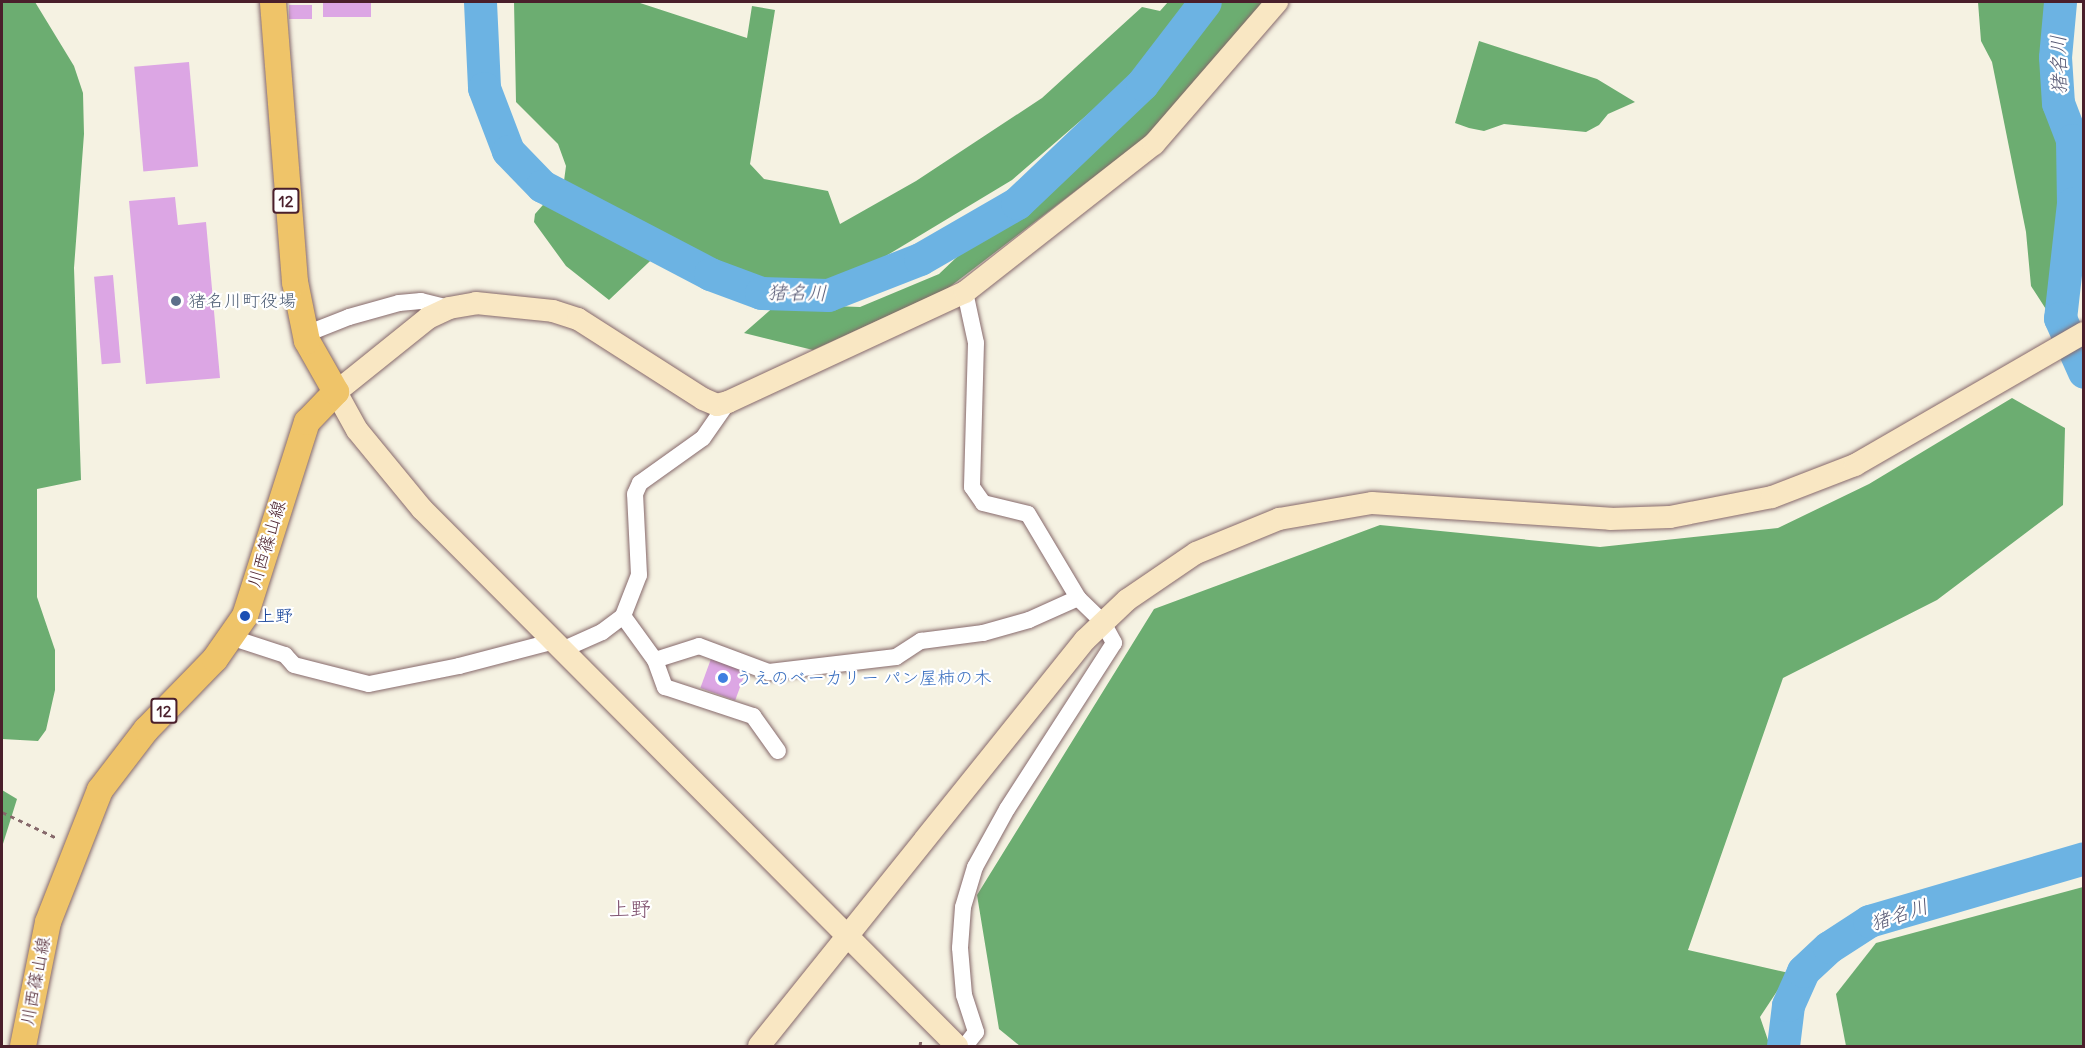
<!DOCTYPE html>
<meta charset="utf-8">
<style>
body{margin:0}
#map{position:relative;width:2085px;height:1048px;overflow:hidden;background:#f5f2e2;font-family:Delius,"Klee One",sans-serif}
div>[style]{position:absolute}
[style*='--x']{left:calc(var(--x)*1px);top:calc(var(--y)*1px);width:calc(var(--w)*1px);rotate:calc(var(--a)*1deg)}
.forest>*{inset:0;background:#6cad71}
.river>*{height:33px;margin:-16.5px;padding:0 16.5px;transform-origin:16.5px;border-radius:16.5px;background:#6cb3e3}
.building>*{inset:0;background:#dca6e4;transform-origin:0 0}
.path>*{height:3px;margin-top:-1.5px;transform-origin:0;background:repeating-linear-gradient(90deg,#86696b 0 4.5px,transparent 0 9px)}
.roads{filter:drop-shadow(0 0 2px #86696b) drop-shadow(0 0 2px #86696b)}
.street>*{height:16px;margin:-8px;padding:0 8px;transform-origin:8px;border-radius:8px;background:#fff}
.secondary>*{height:22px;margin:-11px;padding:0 11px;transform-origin:11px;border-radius:11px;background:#f9e7c3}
.primary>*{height:26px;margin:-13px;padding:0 13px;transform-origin:13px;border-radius:13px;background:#efc469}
.dots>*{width:16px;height:16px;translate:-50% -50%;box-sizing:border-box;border:3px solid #fff;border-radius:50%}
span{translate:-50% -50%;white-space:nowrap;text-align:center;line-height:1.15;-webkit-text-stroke:4.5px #fff;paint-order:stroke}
.shield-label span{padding:2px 4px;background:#fff;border:2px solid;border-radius:4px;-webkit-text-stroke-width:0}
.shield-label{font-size:16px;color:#4a1f2b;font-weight:700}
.service-label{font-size:18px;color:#4e5e75}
.left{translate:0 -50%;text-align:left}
.street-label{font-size:18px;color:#4a1f2b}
.transit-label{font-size:18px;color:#164399}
.shop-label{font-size:18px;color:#366cbe}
.water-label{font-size:20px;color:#585a75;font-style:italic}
.quarter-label{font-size:21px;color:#7d4e6c}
.frame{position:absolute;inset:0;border:3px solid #4a1f2b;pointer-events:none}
</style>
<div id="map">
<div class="forest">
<i style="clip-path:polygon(2px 2px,35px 2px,74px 66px,83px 93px,84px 134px,74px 268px,81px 480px,37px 489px,37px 597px,55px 650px,55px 690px,46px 730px,38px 741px,2px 739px)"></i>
<i style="clip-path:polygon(514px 2px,637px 2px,747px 38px,752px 6px,775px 10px,750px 164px,764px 179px,828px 191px,840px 224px,916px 181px,1042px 98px,1142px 7px,1160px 11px,1168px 2px,1192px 2px,1138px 71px,1012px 180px,846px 280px,759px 285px,667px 245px,609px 300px,566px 266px,534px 222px,535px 214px,564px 181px,566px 166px,558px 144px,516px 102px)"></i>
<i style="clip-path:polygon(1222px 2px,1267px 2px,1162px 125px,947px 289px,813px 350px,744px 333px,777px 304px,860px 307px,939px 274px,977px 238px,1041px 198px,1162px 80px)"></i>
<i style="clip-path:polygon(1978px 2px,2045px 2px,2044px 66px,2059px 145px,2062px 239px,2051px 317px,2031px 286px,2026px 232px,1992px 62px,1981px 41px)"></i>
<i style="clip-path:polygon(1479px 41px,1597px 79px,1635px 102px,1608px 114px,1599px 125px,1586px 132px,1504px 124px,1484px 131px,1469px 128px,1455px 123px)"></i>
<i style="clip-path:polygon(2012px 398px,2065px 428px,2063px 505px,1937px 600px,1783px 678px,1688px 950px,1789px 973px,1760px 1017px,1770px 1046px,1020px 1046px,999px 1029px,977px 895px,1154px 609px,1380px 525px,1600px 547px,1778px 528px,1869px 484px)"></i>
<i style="clip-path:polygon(2px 790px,17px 799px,2px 847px)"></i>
<i style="clip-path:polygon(2083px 887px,2083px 1046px,1846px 1046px,1836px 994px,1876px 943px)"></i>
</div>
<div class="river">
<i style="--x:480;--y:2;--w:86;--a:87.3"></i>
<i style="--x:484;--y:88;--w:67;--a:69.1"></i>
<i style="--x:508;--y:151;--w:49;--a:45.8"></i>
<i style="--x:542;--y:186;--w:190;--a:27.6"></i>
<i style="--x:710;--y:274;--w:54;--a:20.4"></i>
<i style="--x:761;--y:293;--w:67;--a:1.7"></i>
<i style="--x:828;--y:295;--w:99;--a:-21.4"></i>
<i style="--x:920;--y:259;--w:112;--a:-30"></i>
<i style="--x:1017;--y:203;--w:173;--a:-43.6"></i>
<i style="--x:1142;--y:84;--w:103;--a:-52.5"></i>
<i style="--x:2060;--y:2;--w:55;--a:95.2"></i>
<i style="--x:2055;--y:57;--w:46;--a:86.3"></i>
<i style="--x:2058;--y:103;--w:40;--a:69"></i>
<i style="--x:2072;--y:140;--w:63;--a:89.1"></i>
<i style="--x:2073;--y:203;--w:116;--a:96.4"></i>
<i style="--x:2060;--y:318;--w:59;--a:66"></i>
<i style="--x:1783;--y:1046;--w:41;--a:-83"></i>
<i style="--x:1788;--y:1005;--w:37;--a:-66"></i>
<i style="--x:1803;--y:971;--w:35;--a:-43"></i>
<i style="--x:1829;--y:947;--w:48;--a:-33"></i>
<i style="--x:1869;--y:921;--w:224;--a:-16.3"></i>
</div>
<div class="building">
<i style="left:323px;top:2px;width:48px;height:15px"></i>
<i style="left:312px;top:5px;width:14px;height:23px;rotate:90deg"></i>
<i style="left:189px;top:62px;width:105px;height:55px;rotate:85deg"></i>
<i style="clip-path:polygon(175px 197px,178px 225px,206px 222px,220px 378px,146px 384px,129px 201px)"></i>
<i style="left:113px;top:275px;width:88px;height:19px;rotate:85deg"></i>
<i style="left:712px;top:656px;width:37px;height:34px;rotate:20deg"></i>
</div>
<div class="path">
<i style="--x:2;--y:812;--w:61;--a:25.3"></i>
<i style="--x:920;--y:1046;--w:7;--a:-82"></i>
</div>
<div class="roads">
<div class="street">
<i style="--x:965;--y:292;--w:52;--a:77.8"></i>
<i style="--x:976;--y:343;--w:144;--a:91.6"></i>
<i style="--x:972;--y:487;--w:19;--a:55"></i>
<i style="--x:983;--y:503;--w:46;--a:13.7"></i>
<i style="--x:1028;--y:514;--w:98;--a:59.2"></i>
<i style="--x:1078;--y:598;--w:33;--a:44"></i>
<i style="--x:1102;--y:621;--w:25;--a:61"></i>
<i style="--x:1114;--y:643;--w:197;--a:122.8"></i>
<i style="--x:1007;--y:809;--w:66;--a:118.9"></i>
<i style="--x:975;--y:867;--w:42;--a:106.7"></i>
<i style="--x:963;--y:907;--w:41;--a:94.2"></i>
<i style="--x:960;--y:948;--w:47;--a:85.1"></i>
<i style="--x:964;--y:995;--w:39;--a:72"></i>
<i style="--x:976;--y:1032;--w:18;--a:128"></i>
<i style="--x:306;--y:334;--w:46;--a:-21.6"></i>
<i style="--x:349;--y:317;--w:52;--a:-15.6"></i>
<i style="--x:399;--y:303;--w:22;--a:-5"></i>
<i style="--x:421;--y:301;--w:29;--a:14"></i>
<i style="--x:623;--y:616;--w:54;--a:54"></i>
<i style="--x:655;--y:660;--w:29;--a:70"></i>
<i style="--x:665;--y:687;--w:93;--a:18.2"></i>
<i style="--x:753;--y:716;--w:43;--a:54.5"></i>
<i style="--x:230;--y:637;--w:58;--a:18.1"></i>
<i style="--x:285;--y:655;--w:13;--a:48"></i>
<i style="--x:294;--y:665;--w:77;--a:14.2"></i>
<i style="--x:369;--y:684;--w:92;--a:-11.3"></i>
<i style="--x:459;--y:666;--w:99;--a:-14.6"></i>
<i style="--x:564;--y:649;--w:42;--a:-24.1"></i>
<i style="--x:602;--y:632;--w:26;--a:-37"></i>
<i style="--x:623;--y:616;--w:44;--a:-68.7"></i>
<i style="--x:639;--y:575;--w:81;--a:-92.8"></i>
<i style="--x:635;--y:494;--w:12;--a:-66"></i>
<i style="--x:640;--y:483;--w:77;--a:-35.5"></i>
<i style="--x:703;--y:438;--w:44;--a:-55.2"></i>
<i style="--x:655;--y:660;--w:46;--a:-17.7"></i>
<i style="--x:699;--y:646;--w:75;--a:20.4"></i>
<i style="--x:769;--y:672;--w:128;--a:-6.7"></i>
<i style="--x:896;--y:657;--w:30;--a:-33"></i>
<i style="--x:921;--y:641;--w:63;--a:-7.4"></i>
<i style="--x:983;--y:633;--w:48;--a:-15.8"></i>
<i style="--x:1029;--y:620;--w:54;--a:-24.2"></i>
</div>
<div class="secondary">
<i style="--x:759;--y:1046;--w:521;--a:-51.24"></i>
<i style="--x:1085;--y:640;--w:58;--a:-43.6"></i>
<i style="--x:1127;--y:600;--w:83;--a:-34.3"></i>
<i style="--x:1196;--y:553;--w:90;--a:-22.3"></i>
<i style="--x:1279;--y:519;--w:94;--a:-9.8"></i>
<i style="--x:1372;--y:503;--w:239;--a:3.8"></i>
<i style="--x:1610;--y:519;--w:60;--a:-1.9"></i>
<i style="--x:1670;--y:517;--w:104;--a:-11.1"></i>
<i style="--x:1772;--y:497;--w:89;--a:-21.1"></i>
<i style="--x:1855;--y:465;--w:264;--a:-30"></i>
<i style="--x:957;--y:1046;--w:758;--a:-134.89"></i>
<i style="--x:422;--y:509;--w:102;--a:-129.4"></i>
<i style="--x:357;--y:430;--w:43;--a:-118.9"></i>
<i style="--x:336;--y:392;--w:118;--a:-38.8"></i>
<i style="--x:428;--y:318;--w:23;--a:-25"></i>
<i style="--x:449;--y:308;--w:27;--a:-10"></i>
<i style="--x:476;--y:303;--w:77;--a:5.9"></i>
<i style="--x:553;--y:311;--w:26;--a:18"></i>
<i style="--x:578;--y:319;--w:148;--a:32.6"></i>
<i style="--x:703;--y:399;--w:15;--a:23"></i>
<i style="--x:717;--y:405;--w:11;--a:-15"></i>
<i style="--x:728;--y:402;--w:261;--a:-24.9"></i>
<i style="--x:965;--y:292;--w:240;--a:-38.1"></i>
<i style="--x:1154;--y:144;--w:188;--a:-49.1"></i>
</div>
<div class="primary">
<i style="--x:23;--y:1046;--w:126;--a:-78.6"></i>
<i style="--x:48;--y:922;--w:142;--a:-68.5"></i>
<i style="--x:100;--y:790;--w:76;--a:-52.5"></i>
<i style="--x:146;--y:730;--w:99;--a:-45.8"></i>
<i style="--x:215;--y:659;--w:52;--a:-55.1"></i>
<i style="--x:245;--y:616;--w:204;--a:-72.3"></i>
<i style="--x:307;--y:422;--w:42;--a:-46"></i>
<i style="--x:336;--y:392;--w:59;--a:-119.6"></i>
<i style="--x:307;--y:341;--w:60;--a:-101.5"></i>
<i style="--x:295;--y:282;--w:281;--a:-94.5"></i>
</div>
</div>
<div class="dots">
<i style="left:176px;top:301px;background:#5c6f8a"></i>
<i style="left:245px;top:616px;background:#1a4fb4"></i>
<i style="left:723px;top:678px;background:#3f7fe0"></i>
</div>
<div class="shield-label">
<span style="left:286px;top:201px">12</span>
<span style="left:164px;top:711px">12</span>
</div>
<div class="service-label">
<span class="left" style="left:188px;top:301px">猪名川町役場</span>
</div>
<div class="street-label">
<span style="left:267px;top:544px;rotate:-73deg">川西篠山線</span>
<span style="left:36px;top:981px;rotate:-79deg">川西篠山線</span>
</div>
<div class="transit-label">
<span class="left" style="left:257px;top:616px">上野</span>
</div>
<div class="shop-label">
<span class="left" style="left:735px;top:678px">うえのベーカリー パン屋柿の木</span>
</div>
<div class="water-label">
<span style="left:2058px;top:65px;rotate:-91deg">猪名川</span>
<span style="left:797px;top:292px;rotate:1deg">猪名川</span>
<span style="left:1899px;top:914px;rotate:-18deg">猪名川</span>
</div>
<div class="quarter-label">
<span style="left:630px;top:909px">上野</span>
</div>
<div class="frame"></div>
</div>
